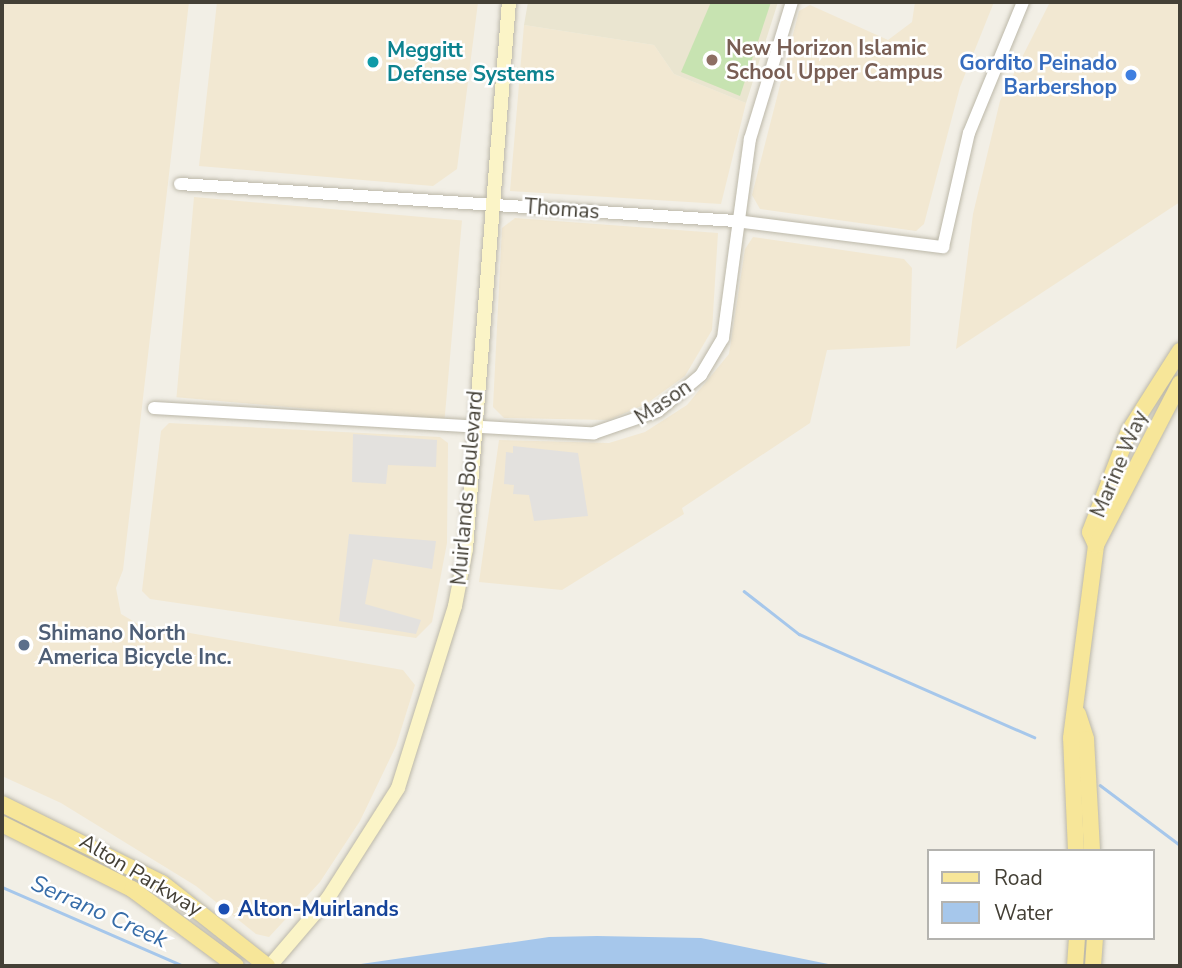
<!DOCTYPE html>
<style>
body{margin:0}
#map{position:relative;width:1182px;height:968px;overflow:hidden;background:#f2efe6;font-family:"Nunito Sans",sans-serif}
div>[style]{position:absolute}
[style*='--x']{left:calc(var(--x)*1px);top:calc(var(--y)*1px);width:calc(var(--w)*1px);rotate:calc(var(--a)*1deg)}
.commercial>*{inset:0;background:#f2e8d2;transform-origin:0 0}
.education>*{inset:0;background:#eae5d0}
.green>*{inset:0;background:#c7e3b1}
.parking>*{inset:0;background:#e3e1de}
.water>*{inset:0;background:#a6c7eb}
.stream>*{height:2.5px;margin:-1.25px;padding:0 1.25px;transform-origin:1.25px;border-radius:1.25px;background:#a6c7eb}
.roads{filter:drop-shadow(0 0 2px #bcb8a9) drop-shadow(0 0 2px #bcb8a9)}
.tertiary>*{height:12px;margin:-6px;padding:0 6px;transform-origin:6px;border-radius:6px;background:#fff}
.secondary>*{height:14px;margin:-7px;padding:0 7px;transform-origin:7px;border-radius:7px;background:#fbf4c7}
.primary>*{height:16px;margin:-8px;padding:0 8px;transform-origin:8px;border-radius:8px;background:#f7e699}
.dots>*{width:19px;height:19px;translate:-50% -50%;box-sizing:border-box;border:4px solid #fff;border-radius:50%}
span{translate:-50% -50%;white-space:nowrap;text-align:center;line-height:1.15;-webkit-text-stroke:5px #fff;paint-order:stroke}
.education-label{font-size:21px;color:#785e54;font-weight:700}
.left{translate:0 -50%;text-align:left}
.culture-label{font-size:21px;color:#0d838f;font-weight:700}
.shop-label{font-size:21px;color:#366cbe;font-weight:700}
.right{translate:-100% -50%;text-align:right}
.street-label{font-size:21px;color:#444036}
.service-label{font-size:21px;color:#4e5e75;font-weight:700}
.transit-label{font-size:21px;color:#164399;font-weight:700}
.water-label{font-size:23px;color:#366ca8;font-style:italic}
.frame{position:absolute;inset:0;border:4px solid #444036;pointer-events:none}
.legend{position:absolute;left:927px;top:849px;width:228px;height:91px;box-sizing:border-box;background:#fff;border:2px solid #b4b3af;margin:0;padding:9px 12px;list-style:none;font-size:21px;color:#444036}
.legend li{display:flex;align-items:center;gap:14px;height:35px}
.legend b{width:35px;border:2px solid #b4b3af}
</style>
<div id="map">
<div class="commercial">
<i style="clip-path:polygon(2px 2px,189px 2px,123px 570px,116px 588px,121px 614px,138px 624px,403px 670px,415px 685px,396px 746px,360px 821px,320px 882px,269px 937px,256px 934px,196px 886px,61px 803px,2px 776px)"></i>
<i style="clip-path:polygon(217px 2px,478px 2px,457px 169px,433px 186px,199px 166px)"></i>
<i style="clip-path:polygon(915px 2px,994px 2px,960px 87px,924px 224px,916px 231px,760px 209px,752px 195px,799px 11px,810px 5px,888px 40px,912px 22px)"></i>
<i style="clip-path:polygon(1050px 2px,1180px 2px,1180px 202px,956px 349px,973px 214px,1000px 101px)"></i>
<i style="clip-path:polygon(524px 25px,654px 45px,674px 74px,746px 103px,721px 204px,510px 191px)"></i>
<i style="left:194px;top:197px;width:269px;height:201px;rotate:5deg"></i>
<i style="clip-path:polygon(515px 218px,718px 233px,712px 330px,685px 376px,646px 404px,609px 420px,504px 418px,493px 407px,502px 228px)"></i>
<i style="clip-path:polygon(753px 237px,904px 259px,912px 268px,910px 346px,827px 350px,810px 423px,682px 508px,684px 514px,562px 590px,479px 582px,499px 440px,609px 443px,645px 432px,687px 405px,729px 354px,745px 249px)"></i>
<i style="clip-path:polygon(169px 423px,440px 437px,448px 443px,447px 543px,432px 622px,416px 638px,150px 599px,142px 591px,161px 431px)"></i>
</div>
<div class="education">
<i style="clip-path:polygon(528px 2px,778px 2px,746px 103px,674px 74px,654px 45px,524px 25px)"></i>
</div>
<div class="green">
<i style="clip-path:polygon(711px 2px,771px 2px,740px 96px,681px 72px)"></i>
</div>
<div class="parking">
<i style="clip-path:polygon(353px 434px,437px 440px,436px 467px,388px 465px,386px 484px,352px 482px)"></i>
<i style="clip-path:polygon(513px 446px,578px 453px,588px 516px,534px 521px,529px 495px,513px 494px,514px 485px,504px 484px,506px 452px,513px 453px)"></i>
<i style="clip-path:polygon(349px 534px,436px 541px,432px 569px,373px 559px,365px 604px,421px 620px,416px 634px,339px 621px)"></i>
</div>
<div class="water">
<i style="clip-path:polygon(597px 936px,701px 938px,838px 966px,347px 966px,549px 937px)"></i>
</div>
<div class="stream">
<i style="--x:744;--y:591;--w:70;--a:38"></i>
<i style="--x:799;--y:634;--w:257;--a:23.7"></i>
<i style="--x:1100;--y:785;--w:100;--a:36.9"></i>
<i style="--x:2;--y:887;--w:198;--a:23.5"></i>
</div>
<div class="roads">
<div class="tertiary">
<i style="--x:180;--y:184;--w:557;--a:3.81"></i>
<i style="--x:736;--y:221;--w:209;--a:7.2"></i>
<i style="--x:943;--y:247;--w:117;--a:-77.2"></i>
<i style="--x:969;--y:133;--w:142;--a:-67.6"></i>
<i style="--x:154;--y:408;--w:441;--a:3.3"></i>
<i style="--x:594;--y:433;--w:68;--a:-19"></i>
<i style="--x:658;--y:411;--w:56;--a:-39.9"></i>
<i style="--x:701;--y:375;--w:43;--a:-59.3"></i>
<i style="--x:723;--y:338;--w:201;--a:-82.3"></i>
<i style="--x:750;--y:139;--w:143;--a:-73"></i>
</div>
<div class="secondary">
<i style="--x:270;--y:966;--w:89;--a:-49.5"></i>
<i style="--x:328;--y:898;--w:130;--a:-57.5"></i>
<i style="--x:398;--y:788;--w:191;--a:-72.6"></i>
<i style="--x:455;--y:606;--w:58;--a:-79.1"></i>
<i style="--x:466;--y:549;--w:549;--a:-85.51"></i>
</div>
<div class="primary">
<i style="--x:1096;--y:545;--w:14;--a:-115"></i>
<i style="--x:1090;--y:532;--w:108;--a:-68.9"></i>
<i style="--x:1129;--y:431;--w:95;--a:-57.5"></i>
<i style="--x:1078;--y:714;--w:26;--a:72"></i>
<i style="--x:1086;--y:739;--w:112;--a:86.9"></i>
<i style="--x:2;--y:804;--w:178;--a:26.3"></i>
<i style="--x:162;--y:883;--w:134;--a:38.3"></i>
<i style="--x:2;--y:824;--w:145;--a:26.6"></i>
<i style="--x:132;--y:889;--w:129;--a:36.5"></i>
<i style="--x:1076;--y:851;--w:113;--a:-92.5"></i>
<i style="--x:1071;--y:738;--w:195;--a:-82.6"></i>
<i style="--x:1096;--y:545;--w:182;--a:-62.6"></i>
<i style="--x:1075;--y:966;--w:28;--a:-86"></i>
<i style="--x:1093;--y:966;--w:28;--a:-86"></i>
</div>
</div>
<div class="dots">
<i style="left:712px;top:60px;background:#8d6e63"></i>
<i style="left:373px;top:62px;background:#0f9aa8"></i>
<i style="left:1131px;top:75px;background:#3f7fe0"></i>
<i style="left:24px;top:645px;background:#5c6f8a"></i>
<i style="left:224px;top:909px;background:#1a4fb4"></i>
</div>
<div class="education-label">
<span class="left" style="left:726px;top:60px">New Horizon Islamic<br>School Upper Campus</span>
</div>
<div class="culture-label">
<span class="left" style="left:387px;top:62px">Meggitt<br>Defense Systems</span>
</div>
<div class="shop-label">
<span class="right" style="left:1117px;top:75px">Gordito Peinado<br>Barbershop</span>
</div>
<div class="street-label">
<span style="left:562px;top:209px;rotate:4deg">Thomas</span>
<span style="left:663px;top:402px;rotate:-34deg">Mason</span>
<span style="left:1119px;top:464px;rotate:-67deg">Marine Way</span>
<span style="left:467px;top:488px;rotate:-85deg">Muirlands Boulevard</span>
<span style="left:141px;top:875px;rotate:31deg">Alton Parkway</span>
</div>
<div class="service-label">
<span class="left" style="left:38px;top:645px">Shimano North<br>America Bicycle Inc.</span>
</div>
<div class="transit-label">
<span class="left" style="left:238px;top:909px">Alton-Muirlands</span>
</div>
<div class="water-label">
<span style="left:99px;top:912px;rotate:24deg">Serrano Creek</span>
</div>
<div class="frame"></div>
<ul class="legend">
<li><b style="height:9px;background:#f7e699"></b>Road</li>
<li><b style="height:19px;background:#a6c7eb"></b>Water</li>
</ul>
</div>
